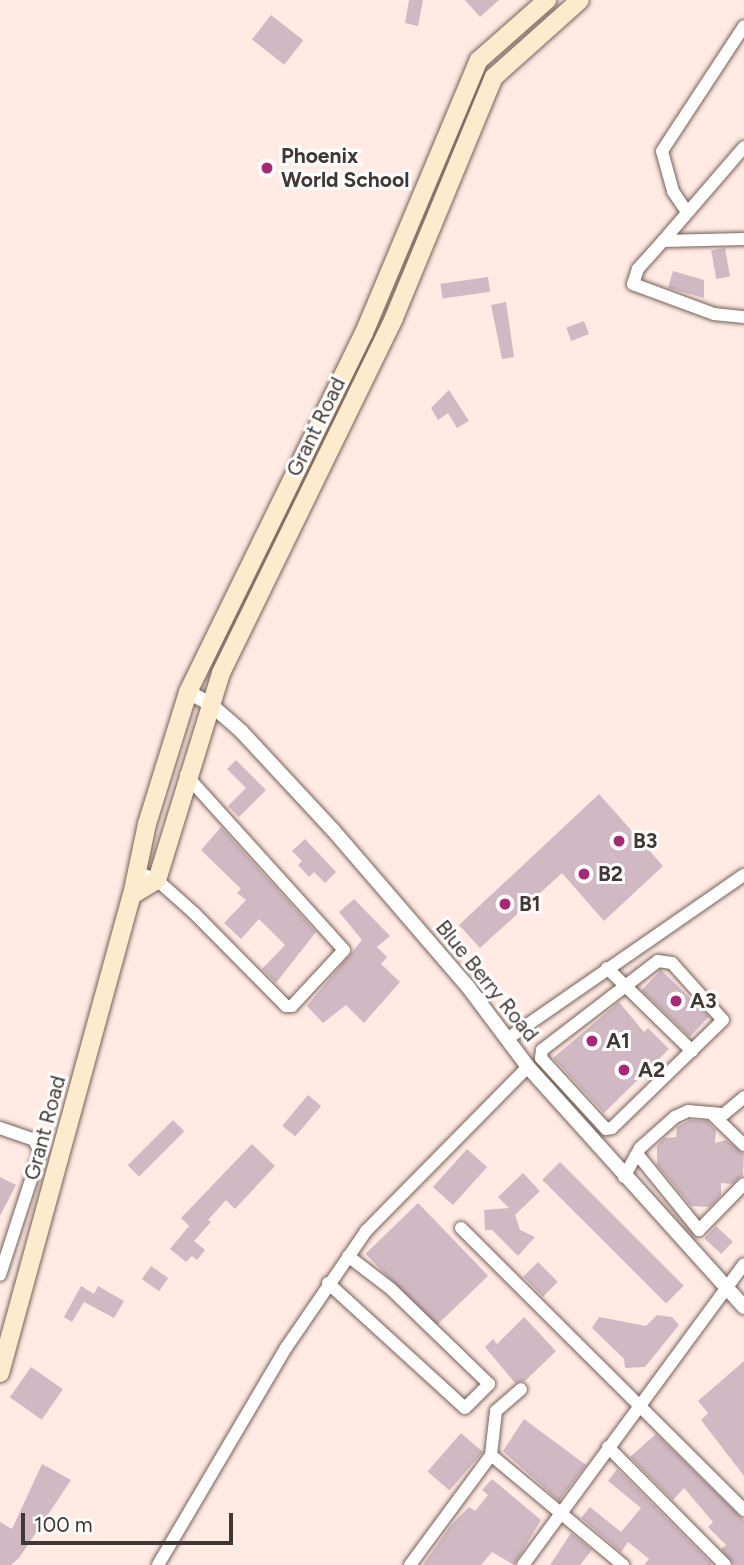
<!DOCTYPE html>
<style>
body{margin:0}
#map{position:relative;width:744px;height:1565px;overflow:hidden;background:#ffebe4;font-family:Figtree,sans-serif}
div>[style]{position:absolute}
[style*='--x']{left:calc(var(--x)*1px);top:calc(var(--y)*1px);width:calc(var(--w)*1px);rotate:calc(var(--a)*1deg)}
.building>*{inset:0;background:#d0b9c3;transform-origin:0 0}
.roads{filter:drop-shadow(0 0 2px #756159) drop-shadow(0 0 2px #756159)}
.minor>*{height:12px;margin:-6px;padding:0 6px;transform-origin:6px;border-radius:6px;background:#fff}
.tertiary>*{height:14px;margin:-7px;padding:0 7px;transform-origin:7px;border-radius:7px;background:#fff}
.secondary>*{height:18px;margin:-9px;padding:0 9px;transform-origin:9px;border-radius:9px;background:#fcebcd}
.dots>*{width:19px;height:19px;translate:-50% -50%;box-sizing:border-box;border:4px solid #fff;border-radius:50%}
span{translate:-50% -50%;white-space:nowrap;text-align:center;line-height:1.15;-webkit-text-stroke:6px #fff;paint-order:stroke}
.poi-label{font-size:21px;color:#413734;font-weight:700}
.left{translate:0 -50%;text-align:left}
.street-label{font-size:21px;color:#413734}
.scale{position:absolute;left:21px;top:1513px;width:212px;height:32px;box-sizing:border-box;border:4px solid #413734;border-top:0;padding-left:9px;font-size:21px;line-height:24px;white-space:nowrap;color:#413734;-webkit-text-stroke:5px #fff;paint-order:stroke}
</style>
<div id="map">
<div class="building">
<i style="clip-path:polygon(409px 0,423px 0,418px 26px,405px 23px)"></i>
<i style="clip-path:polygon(465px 0,499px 0,480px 17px)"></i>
<i style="left:271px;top:15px;width:41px;height:31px;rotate:38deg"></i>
<i style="left:725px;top:248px;width:29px;height:14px;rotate:80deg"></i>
<i style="clip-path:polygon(673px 271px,704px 280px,704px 298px,668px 288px)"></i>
<i style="left:488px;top:277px;width:15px;height:48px;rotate:82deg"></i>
<i style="clip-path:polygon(506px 302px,514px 357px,502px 359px,491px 305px)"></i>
<i style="left:584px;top:321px;width:14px;height:19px;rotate:69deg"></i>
<i style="clip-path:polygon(449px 390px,469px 421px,457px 428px,448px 413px,438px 420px,431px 408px)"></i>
<i style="clip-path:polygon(236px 760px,266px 790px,239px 817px,228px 806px,246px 788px,227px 769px)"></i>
<i style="clip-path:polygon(599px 794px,663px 866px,604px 921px,562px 873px,480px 948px,459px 925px)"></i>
<i style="clip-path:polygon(221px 827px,316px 932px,276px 983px,262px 969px,285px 945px,259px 919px,241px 939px,224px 923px,246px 900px,237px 893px,241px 889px,201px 850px)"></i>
<i style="clip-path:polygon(305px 839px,336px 872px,325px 883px,314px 872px,309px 877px,298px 865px,302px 861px,292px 851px)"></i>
<i style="clip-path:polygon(354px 899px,390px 936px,377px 947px,387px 957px,381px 964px,400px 982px,364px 1023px,346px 1005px,323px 1023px,307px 1006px,362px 940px,339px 912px)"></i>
<i style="left:661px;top:970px;width:67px;height:28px;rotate:44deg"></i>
<i style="clip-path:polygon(619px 1002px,644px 1032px,648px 1028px,669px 1049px,604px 1113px,553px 1058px)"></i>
<i style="left:308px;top:1095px;width:17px;height:40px;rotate:40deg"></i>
<i style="left:173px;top:1120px;width:16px;height:64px;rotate:45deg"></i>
<i style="clip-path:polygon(690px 1120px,707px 1121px,716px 1130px,715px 1143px,726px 1140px,744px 1154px,743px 1175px,732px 1184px,721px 1183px,721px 1195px,710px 1207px,691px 1206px,657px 1165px,657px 1146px,664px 1138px,676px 1137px,677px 1127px)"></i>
<i style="clip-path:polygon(252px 1144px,275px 1166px,235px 1209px,226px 1200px,208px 1220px,211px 1222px,194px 1241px,205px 1250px,197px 1260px,192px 1256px,186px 1262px,170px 1249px,189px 1226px,181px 1218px)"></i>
<i style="left:467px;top:1149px;width:27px;height:51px;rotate:42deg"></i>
<i style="left:560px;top:1162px;width:175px;height:25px;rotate:45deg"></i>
<i style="clip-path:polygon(523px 1173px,540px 1191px,515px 1215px,520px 1230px,535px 1237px,518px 1256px,492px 1230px,485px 1230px,484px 1210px,509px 1208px,498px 1197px)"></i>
<i style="clip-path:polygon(0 1177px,16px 1185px,0 1216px)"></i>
<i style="left:418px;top:1203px;width:101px;height:73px;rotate:46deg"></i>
<i style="left:716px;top:1226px;width:23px;height:17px;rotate:43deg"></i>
<i style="left:538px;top:1262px;width:28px;height:21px;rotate:45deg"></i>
<i style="left:151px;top:1266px;width:21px;height:16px;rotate:35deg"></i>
<i style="clip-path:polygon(81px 1286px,94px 1294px,98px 1286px,124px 1301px,114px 1318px,84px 1302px,72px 1322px,64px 1317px)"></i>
<i style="clip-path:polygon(657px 1315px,672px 1317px,679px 1325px,645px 1367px,625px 1368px,624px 1359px,592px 1328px,599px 1317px,646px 1326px)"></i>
<i style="clip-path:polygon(524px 1317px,556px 1351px,525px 1381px,515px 1383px,485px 1347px,493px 1339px,497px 1344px)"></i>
<i style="clip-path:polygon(744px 1361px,744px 1476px,701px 1420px,708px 1413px,698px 1401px)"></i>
<i style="left:31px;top:1367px;width:39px;height:37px;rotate:35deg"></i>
<i style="clip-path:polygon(524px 1419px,586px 1465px,559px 1501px,503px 1451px)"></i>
<i style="left:461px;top:1433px;width:29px;height:51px;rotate:41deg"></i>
<i style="clip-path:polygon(656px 1434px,744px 1520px,744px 1565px,734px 1565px,721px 1549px,726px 1545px,708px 1527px,713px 1522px,684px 1488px,673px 1500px,630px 1457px)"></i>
<i style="clip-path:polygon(42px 1464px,71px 1480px,19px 1558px,11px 1565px,0 1565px,0 1522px,12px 1529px)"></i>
<i style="clip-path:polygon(617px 1469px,713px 1565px,644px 1565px,649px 1559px,628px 1542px,621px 1552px,581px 1518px,590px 1507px,621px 1532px,641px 1508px,608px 1481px)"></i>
<i style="clip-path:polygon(492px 1479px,541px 1520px,514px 1565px,492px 1552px,481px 1565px,423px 1565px,451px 1525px,469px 1507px,475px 1511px,488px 1495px,482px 1490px)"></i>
<i style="clip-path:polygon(571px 1533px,592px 1550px,580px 1565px,550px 1565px)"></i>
</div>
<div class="roads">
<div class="minor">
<i style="--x:687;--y:212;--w:25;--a:-124"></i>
<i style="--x:673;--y:191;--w:41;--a:-105.4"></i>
<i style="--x:662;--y:151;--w:149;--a:-56.7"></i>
<i style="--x:744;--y:239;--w:81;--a:178.6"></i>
<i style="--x:663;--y:241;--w:38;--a:132"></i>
<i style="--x:638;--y:269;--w:16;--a:108"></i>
<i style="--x:633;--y:284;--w:86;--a:20.3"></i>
<i style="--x:714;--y:314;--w:30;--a:6"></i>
<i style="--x:663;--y:241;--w:124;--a:-49.2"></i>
<i style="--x:137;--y:872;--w:22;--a:22"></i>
<i style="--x:157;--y:880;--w:50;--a:41.7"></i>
<i style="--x:194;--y:913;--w:131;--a:45.3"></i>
<i style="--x:286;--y:1006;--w:6;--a:0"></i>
<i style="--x:292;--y:1006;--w:76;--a:-47.1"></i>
<i style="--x:344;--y:950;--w:236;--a:-132.1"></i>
<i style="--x:658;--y:961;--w:14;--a:8"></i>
<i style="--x:672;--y:963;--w:76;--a:48.2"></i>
<i style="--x:723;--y:1020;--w:155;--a:135.8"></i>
<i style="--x:612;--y:1128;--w:6;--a:171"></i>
<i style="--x:606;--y:1129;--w:96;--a:-132.5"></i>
<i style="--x:541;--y:1058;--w:8;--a:-83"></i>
<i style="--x:542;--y:1050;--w:146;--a:-37.5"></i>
<i style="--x:607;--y:968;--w:119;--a:44.3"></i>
<i style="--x:507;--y:1039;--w:288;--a:-34.7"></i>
<i style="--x:711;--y:1113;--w:46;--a:44.1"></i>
<i style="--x:0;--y:1128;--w:36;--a:19"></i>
<i style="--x:34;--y:1140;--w:13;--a:63"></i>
<i style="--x:40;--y:1152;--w:129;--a:108"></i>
<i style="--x:638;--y:1155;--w:97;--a:50.9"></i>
<i style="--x:699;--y:1230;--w:64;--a:-45.6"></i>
<i style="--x:624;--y:1177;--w:33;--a:-61"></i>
<i style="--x:640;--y:1148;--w:47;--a:-41.5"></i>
<i style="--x:675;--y:1117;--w:14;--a:-25"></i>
<i style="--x:688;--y:1111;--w:36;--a:5"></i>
<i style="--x:724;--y:1114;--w:26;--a:-40"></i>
<i style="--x:461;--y:1228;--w:400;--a:44.9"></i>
<i style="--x:328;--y:1283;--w:185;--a:42.4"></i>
<i style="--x:465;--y:1408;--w:34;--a:-45"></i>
<i style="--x:489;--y:1384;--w:136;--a:-135.9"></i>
<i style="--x:391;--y:1289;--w:54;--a:-142.5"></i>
<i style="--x:608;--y:1447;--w:166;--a:45.2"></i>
<i style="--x:491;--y:1455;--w:172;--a:39.8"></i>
<i style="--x:158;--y:1565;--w:252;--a:-59.5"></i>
<i style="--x:286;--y:1348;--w:142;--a:-55.6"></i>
<i style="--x:366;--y:1231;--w:231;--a:-45.4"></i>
<i style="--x:410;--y:1565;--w:137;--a:-53.6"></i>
<i style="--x:491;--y:1455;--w:44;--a:-83.5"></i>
<i style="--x:496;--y:1411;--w:33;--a:-41"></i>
<i style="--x:523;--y:1565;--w:373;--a:-53.7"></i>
</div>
<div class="tertiary">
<i style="--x:188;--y:692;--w:24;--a:28"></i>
<i style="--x:209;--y:703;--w:43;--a:41.2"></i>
<i style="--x:241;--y:731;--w:135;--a:47.1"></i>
<i style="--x:333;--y:830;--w:207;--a:49.3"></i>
<i style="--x:468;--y:987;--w:100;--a:53.1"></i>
<i style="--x:528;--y:1067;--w:323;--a:48"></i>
</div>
<div class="secondary">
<i style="--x:132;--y:895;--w:29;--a:-31"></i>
<i style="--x:157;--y:880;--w:217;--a:-72.8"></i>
<i style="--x:221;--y:673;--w:395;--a:-64"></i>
<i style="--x:394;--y:318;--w:261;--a:-67.5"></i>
<i style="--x:494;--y:77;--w:115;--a:-41.8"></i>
<i style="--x:0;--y:1373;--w:496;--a:-74.6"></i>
<i style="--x:132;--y:895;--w:73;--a:-78.1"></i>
<i style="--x:147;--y:824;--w:138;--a:-72.7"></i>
<i style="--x:188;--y:692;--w:400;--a:-63.9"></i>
<i style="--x:364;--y:333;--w:296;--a:-67.2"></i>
<i style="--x:479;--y:60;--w:91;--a:-41.4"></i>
</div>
</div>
<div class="dots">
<i style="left:267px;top:168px;background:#a92876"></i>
<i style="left:619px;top:841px;background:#a92876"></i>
<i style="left:584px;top:874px;background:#a92876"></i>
<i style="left:505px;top:904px;background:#a92876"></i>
<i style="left:676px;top:1001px;background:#a92876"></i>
<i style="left:592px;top:1041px;background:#a92876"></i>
<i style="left:624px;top:1070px;background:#a92876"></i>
</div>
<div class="poi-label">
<span class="left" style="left:281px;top:168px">Phoenix<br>World School</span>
<span class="left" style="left:633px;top:841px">B3</span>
<span class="left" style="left:598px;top:874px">B2</span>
<span class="left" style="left:519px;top:904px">B1</span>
<span class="left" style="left:690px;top:1001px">A3</span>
<span class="left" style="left:606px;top:1041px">A1</span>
<span class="left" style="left:638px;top:1070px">A2</span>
</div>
<div class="street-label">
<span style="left:316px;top:427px;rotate:-64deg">Grant Road</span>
<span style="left:487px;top:981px;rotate:51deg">Blue Berry Road</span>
<span style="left:45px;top:1128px;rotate:-75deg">Grant Road</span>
</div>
<div class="scale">100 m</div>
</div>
